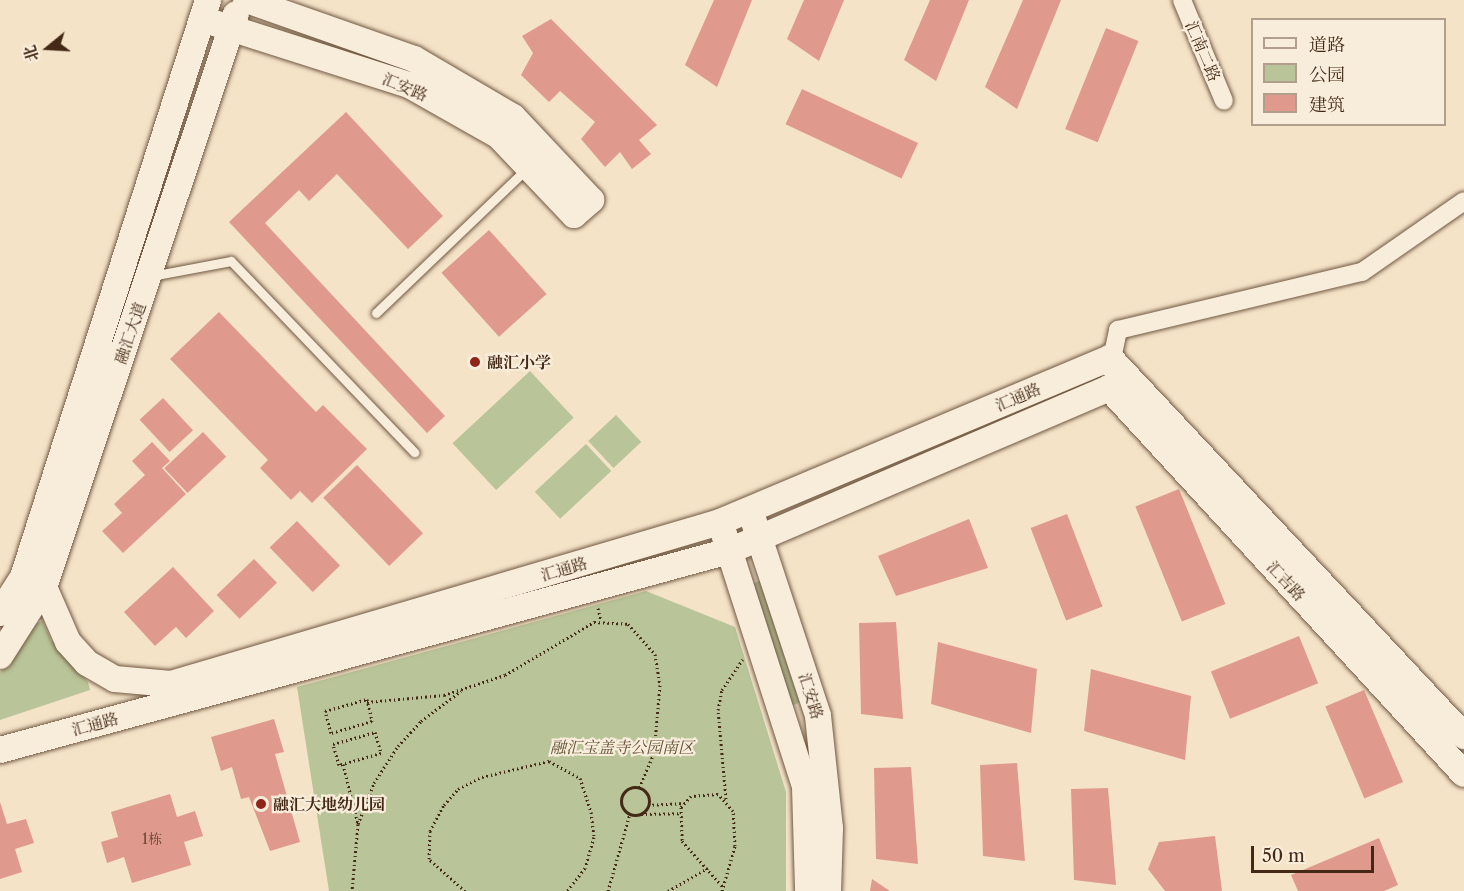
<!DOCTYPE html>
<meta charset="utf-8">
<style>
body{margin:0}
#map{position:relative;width:1464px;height:891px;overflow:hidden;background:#f5e3c8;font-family:"Libre Caslon Text","Noto Serif SC",serif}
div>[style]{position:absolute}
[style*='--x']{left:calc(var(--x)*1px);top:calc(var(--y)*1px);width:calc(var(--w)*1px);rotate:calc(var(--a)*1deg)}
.green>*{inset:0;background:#b9c498;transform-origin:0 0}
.building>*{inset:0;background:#df9a8d;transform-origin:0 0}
.path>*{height:3px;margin-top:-1.5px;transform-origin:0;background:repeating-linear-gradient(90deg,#442a16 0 1.5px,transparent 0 4.5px)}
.path>.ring{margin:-1.5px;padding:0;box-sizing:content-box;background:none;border:3px solid #442a16;border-radius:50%}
.roads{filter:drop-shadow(0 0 2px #705842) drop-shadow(0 0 2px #705842)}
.lane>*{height:9px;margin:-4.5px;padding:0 4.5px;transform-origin:4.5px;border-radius:4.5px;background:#f8eddb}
.street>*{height:18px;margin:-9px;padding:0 9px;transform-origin:9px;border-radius:9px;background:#f8eddb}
.secondary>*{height:26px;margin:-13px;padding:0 13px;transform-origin:13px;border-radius:13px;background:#f8eddb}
.dots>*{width:16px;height:16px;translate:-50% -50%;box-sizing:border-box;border:3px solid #f8eddb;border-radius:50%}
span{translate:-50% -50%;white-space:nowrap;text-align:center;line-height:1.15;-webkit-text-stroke:4.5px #f8eddb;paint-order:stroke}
.number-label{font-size:14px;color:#6b4634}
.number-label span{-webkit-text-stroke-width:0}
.street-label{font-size:16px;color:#442a16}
.poi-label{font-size:16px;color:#442a16;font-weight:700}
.left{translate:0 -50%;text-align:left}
.park-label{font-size:16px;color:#615036;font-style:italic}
.legend{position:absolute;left:1251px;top:18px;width:195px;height:108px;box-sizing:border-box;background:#f8eddb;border:2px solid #b09f8c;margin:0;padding:8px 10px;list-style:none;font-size:18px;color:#442a16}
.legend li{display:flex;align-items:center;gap:12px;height:30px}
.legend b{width:30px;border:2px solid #b09f8c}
.north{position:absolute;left:18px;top:18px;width:60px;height:60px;-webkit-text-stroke:4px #f8eddb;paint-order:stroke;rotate:252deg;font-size:16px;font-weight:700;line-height:24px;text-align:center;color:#442a16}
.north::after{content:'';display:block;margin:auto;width:21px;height:27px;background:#442a16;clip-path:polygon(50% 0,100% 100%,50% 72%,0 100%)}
.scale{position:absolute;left:1251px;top:846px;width:123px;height:27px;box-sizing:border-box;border:3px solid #442a16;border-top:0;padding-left:8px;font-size:18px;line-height:21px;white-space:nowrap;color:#442a16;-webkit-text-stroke:4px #f8eddb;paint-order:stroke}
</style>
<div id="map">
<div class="green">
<i style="left:530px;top:371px;width:64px;height:106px;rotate:47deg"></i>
<i style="left:616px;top:415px;width:37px;height:38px;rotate:47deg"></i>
<i style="left:586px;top:444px;width:37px;height:70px;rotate:47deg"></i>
<i style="left:760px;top:581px;width:128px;height:9px;rotate:72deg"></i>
<i style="clip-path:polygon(646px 591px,735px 627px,786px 792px,786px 891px,329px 891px,297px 687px)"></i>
<i style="clip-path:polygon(43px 621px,51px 640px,88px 682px,90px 690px,0 720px,0 673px,34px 624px)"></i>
</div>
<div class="building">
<i style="clip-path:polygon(714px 0,752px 0,717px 87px,685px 65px)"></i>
<i style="clip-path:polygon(804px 0,844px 0,819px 61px,787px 39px)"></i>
<i style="clip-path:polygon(930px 0,969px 0,936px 81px,904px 60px)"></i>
<i style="clip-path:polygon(1023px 0,1061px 0,1017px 109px,985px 87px)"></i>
<i style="clip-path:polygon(551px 19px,657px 125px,639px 140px,651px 154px,632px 169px,620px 152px,605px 167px,581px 139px,595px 122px,560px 91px,549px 102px,521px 75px,533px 53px,522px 36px)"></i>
<i style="left:1106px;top:28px;width:35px;height:109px;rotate:22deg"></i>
<i style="left:802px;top:89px;width:128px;height:39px;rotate:25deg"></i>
<i style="clip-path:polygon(346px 112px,443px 216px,408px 249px,337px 174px,309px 201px,299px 190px,265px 223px,445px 416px,427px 433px,229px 222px)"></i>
<i style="left:489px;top:230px;width:86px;height:64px;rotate:48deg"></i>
<i style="clip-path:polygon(219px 312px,316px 412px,323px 405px,367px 449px,312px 503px,300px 491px,291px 500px,260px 468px,268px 460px,170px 359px)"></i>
<i style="left:163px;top:398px;width:44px;height:32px;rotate:47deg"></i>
<i style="left:203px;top:432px;width:34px;height:53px;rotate:47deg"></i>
<i style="clip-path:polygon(152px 442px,170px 461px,162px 468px,186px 494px,123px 553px,102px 531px,122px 513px,114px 504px,145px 475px,132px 461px)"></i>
<i style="left:357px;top:465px;width:95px;height:47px;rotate:46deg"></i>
<i style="left:1179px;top:489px;width:124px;height:47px;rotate:68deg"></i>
<i style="left:1067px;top:514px;width:99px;height:39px;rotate:69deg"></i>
<i style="clip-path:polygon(969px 519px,988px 568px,896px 596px,878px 556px)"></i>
<i style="left:297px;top:521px;width:62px;height:38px;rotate:46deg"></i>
<i style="left:254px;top:559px;width:33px;height:52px;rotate:46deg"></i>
<i style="clip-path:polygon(173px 567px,214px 611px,186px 638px,176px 627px,155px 646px,124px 612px)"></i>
<i style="clip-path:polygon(896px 622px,903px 719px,861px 714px,859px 623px)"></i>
<i style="left:1299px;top:636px;width:51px;height:95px;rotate:68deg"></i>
<i style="clip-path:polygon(938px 642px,1037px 669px,1031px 733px,931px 704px)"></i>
<i style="clip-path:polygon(1091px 669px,1191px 696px,1185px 760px,1084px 731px)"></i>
<i style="left:1364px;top:690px;width:100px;height:42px;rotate:67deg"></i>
<i style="clip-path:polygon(274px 719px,284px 752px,275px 754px,300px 842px,270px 851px,249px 797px,241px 799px,232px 767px,221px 771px,211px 737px)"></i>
<i style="clip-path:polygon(1017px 763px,1025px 861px,983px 856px,980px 765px)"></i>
<i style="clip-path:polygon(911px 767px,918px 864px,876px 859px,874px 768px)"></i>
<i style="clip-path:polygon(1108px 788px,1116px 885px,1074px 880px,1071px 789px)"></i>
<i style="clip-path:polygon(170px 794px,177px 817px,195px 811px,203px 836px,184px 842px,191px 865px,132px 883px,124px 857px,107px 863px,101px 842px,118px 837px,111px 812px)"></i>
<i style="clip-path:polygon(0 802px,7px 824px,26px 819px,34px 843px,15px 849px,22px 872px,0 879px)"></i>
<i style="clip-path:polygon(1215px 836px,1222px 891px,1165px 891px,1148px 869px,1159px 842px)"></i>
<i style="clip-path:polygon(1379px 838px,1398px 885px,1384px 891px,1298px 891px,1291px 875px)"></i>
<i style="clip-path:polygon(872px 879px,890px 891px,870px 891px)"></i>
</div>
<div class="path">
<i style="--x:598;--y:608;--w:13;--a:77"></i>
<i style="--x:367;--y:699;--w:23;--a:77"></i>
<i style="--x:372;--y:721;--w:43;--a:163.7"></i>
<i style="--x:331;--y:733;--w:23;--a:-105"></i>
<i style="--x:325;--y:711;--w:44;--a:-15.9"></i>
<i style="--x:367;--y:702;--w:77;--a:-5.2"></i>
<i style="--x:444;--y:695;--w:64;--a:-18.2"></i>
<i style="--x:505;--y:675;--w:104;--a:-30.8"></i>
<i style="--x:594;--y:622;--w:34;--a:3"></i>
<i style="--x:628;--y:624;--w:40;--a:48"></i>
<i style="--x:655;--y:654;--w:31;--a:81"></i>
<i style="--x:660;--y:685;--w:68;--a:95"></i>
<i style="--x:654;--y:753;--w:38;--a:113"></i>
<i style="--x:375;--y:732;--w:22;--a:74"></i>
<i style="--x:381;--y:753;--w:44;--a:164.1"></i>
<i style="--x:339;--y:765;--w:22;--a:-106"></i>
<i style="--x:333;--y:744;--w:44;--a:-15.9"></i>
<i style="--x:343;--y:764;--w:62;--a:76"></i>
<i style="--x:358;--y:824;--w:67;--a:95.1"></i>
<i class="ring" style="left:621px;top:787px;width:25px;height:25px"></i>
<i style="--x:726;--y:799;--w:89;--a:-95.1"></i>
<i style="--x:718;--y:710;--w:20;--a:-79"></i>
<i style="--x:722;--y:690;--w:37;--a:-56"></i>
<i style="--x:648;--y:805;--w:37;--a:-3"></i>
<i style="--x:641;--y:814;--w:39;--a:-1"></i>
<i style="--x:358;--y:824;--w:44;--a:-68.7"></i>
<i style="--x:374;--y:783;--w:44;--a:-57"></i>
<i style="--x:398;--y:746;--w:34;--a:-47"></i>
<i style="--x:421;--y:721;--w:50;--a:-36.9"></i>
<i style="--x:465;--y:891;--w:48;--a:-138.4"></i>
<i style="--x:429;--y:859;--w:28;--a:-88"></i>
<i style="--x:430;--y:831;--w:30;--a:-62"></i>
<i style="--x:444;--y:805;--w:21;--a:-49"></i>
<i style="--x:458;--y:789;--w:27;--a:-27"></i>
<i style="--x:482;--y:777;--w:69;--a:-13.4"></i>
<i style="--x:549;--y:761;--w:35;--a:29"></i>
<i style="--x:580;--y:778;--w:36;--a:72"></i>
<i style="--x:591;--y:812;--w:25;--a:83"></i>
<i style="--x:594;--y:837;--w:32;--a:106"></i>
<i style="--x:585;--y:868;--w:29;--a:128"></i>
<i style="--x:608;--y:891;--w:81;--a:-74.2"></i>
<i style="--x:668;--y:891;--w:46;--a:-29.9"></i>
<i style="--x:722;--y:891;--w:47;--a:-73.9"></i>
<i style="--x:735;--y:846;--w:35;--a:-93"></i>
<i style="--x:733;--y:811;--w:23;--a:-131"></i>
<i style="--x:718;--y:794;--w:27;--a:176"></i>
<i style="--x:691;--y:796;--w:15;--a:132"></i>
<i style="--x:681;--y:807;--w:34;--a:88"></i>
<i style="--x:682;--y:841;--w:62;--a:48.3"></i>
</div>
<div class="roads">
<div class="lane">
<i style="--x:151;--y:276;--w:81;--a:-10.6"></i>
<i style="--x:231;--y:261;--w:265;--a:46.2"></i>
<i style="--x:376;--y:313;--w:208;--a:-43.8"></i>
</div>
<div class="street">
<i style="--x:1182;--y:0;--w:109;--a:67.4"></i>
<i style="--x:1110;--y:368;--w:39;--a:-78"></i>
<i style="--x:1118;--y:330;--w:251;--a:-13.4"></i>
<i style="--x:1362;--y:272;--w:124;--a:-34.8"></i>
</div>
<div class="secondary">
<i style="--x:202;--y:19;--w:217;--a:17.7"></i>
<i style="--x:409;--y:85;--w:103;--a:29.5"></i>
<i style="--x:499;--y:136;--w:109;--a:46.5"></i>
<i style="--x:574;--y:215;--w:23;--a:-41"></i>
<i style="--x:591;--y:200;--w:114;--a:-133.2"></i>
<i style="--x:513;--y:117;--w:115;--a:-149.6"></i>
<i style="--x:414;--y:59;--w:178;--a:-160.6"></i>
<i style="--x:754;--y:522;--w:204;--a:71.7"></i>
<i style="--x:818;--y:716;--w:113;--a:83.9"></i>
<i style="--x:830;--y:828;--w:63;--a:91.8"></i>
<i style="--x:724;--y:534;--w:266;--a:72.2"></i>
<i style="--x:805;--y:787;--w:104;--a:88.3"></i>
<i style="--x:44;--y:587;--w:60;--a:66.4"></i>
<i style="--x:68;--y:642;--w:28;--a:48"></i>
<i style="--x:87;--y:663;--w:32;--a:30"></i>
<i style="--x:115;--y:679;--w:56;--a:5.1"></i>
<i style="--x:171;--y:684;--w:572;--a:-16.44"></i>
<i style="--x:720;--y:522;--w:423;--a:-22.8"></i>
<i style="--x:1110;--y:358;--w:518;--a:46.88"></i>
<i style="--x:0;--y:613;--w:43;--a:-57.4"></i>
<i style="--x:23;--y:577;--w:606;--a:-72.22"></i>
<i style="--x:0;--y:656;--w:82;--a:-57.5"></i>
<i style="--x:44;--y:587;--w:604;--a:-71.48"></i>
<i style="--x:0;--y:750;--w:756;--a:-15.27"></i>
<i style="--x:729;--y:551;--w:413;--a:-23.2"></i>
<i style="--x:1109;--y:388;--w:524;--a:47.4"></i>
</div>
</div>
<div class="dots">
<i style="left:475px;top:362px;background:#8f2418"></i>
<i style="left:261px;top:804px;background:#8f2418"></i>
</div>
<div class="number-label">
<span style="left:152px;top:839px">1栋</span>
</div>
<div class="street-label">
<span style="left:1203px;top:51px;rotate:67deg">汇南二路</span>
<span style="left:405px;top:87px;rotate:23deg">汇安路</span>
<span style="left:130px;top:333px;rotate:-71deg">融汇大道</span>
<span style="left:1018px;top:397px;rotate:-23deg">汇通路</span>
<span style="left:564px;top:569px;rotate:-16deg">汇通路</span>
<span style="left:1286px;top:581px;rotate:47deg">汇吉路</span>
<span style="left:811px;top:696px;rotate:73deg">汇安路</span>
<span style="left:95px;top:724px;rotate:-15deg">汇通路</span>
</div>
<div class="poi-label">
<span class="left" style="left:487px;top:362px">融汇小学</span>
<span class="left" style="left:273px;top:804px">融汇大地幼儿园</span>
</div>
<div class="park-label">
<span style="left:622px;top:747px">融汇宝盖寺公园南区</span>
</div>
<ul class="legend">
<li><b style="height:8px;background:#f8eddb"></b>道路</li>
<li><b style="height:16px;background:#b9c498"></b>公园</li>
<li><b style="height:16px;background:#df9a8d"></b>建筑</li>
</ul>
<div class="north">北</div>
<div class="scale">50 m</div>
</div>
